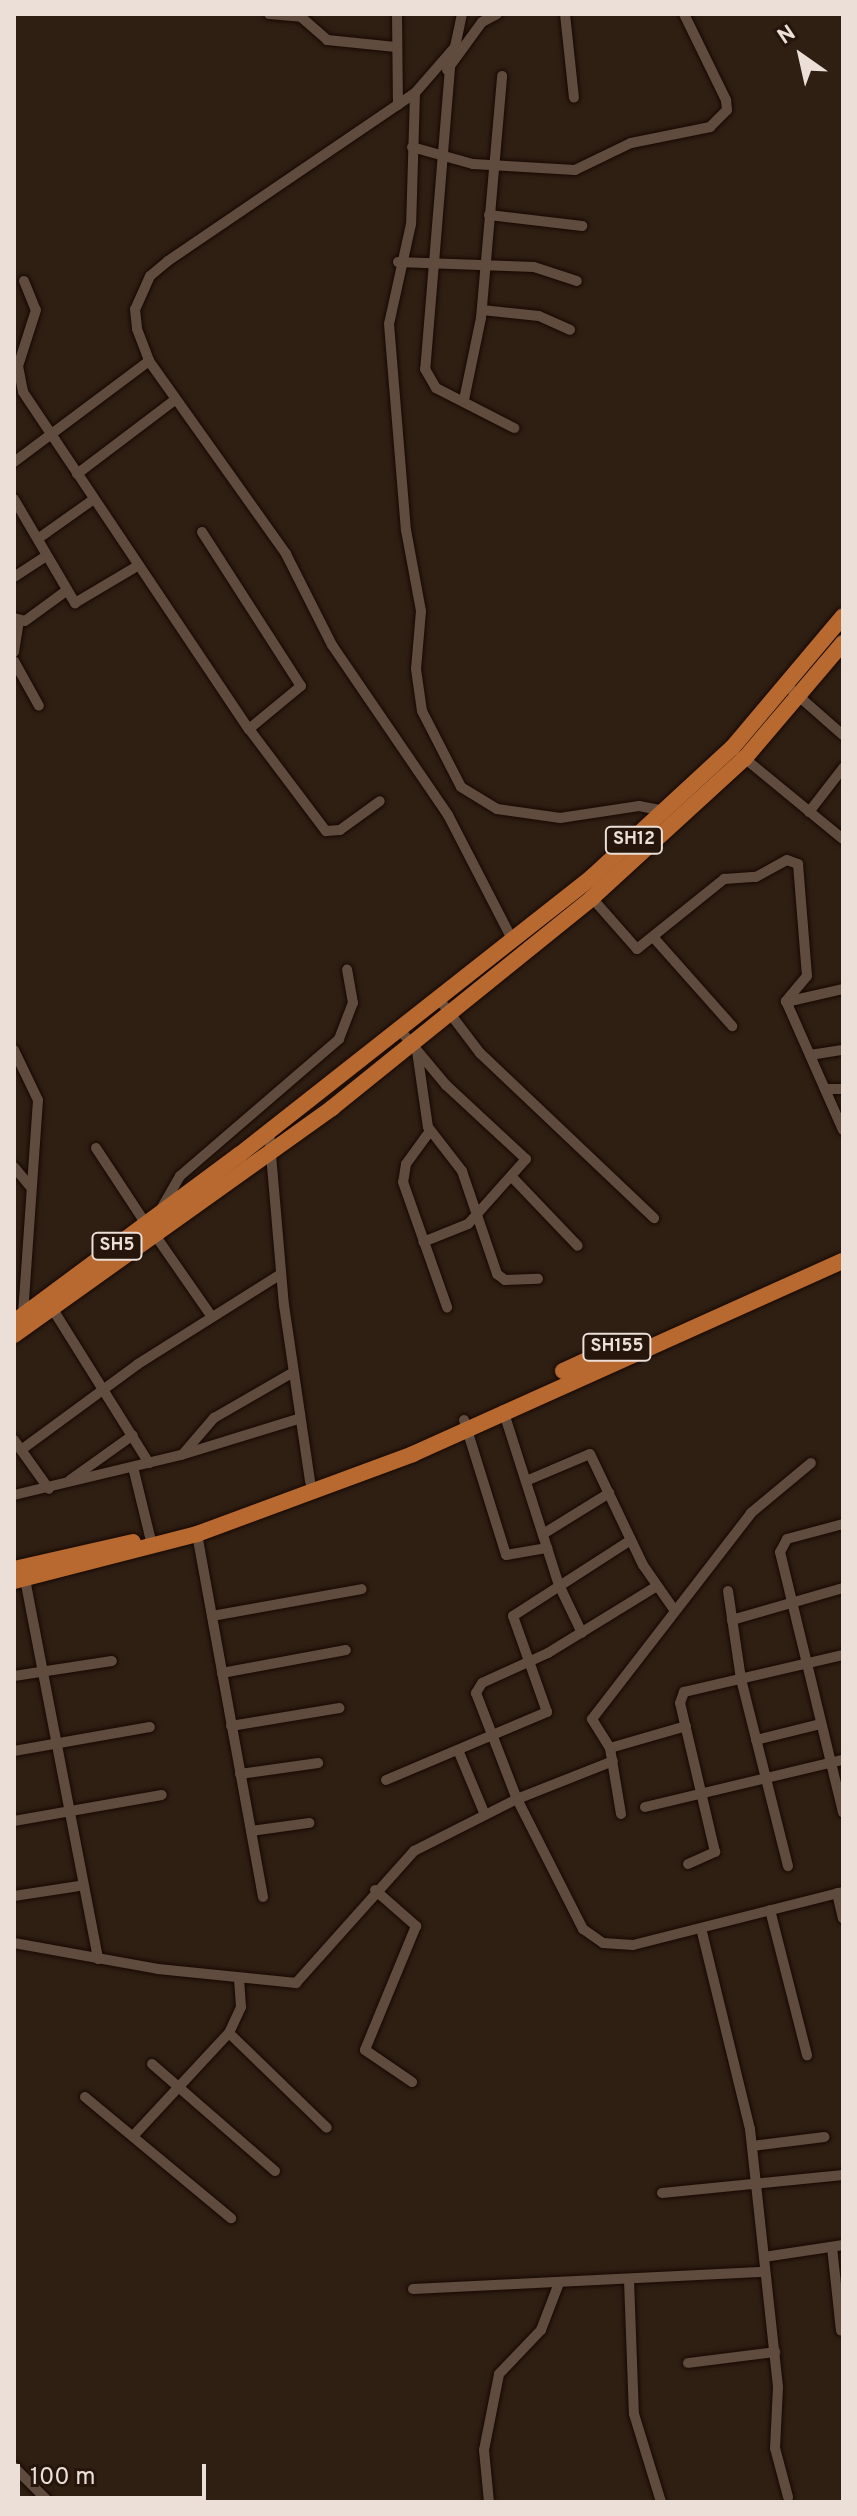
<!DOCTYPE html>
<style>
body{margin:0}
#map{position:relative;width:857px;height:2516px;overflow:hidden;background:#2f1f13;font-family:Overpass,sans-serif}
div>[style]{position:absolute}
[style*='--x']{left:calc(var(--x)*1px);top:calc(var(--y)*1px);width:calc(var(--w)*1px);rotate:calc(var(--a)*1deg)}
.roads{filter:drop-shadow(0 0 2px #170801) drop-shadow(0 0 2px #170801)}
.minor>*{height:10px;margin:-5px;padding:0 5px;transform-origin:5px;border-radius:5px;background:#5f4c3f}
.primary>*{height:16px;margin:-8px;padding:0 8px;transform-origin:8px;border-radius:8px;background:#b76930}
span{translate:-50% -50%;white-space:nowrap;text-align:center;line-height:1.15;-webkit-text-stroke:6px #25150a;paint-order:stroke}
.shield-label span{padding:2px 6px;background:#25150a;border:2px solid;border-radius:6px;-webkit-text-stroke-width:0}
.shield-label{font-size:18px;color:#ebdfd7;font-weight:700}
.frame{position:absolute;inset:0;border:16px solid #ebdfd7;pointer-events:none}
.north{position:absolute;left:761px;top:16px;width:80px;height:80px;-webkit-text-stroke:6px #25150a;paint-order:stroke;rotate:326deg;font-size:22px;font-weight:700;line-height:32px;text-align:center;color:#ebdfd7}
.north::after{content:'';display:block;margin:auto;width:28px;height:36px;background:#ebdfd7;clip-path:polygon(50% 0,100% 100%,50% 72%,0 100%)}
.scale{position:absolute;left:16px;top:2464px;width:190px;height:36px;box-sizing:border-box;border:4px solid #ebdfd7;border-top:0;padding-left:10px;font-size:24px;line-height:28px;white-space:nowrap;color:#ebdfd7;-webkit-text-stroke:6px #25150a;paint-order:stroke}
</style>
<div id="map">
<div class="roads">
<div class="minor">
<i style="--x:269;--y:14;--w:32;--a:5"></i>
<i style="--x:301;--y:17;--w:35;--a:41"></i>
<i style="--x:327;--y:40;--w:69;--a:5.8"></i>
<i style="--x:397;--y:14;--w:91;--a:89.4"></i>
<i style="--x:462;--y:14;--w:34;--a:102"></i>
<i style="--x:455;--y:47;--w:61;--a:131"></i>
<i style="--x:415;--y:93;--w:131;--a:91.7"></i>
<i style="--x:411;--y:224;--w:102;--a:102.4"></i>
<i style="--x:389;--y:324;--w:207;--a:85.3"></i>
<i style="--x:406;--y:530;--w:82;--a:79.5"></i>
<i style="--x:421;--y:611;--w:58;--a:94.9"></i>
<i style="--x:416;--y:669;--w:42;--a:81.9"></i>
<i style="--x:422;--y:711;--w:85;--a:62.8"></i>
<i style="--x:461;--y:787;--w:42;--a:31.4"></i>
<i style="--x:497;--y:809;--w:64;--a:8.1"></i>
<i style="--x:560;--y:818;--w:80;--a:-8.6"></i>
<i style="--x:639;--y:806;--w:25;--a:11"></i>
<i style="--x:565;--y:14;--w:84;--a:83.9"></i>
<i style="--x:450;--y:68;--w:302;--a:94.7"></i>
<i style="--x:425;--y:369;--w:22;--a:60"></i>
<i style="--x:436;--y:388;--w:88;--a:27.1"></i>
<i style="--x:447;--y:70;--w:59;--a:-53.9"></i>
<i style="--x:482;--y:22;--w:17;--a:-28"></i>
<i style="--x:415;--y:93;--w:299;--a:145.8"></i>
<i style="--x:168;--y:261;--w:23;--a:140"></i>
<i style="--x:150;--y:276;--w:36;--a:114"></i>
<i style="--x:135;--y:309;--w:20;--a:84"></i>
<i style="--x:137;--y:329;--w:34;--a:69"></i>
<i style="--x:149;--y:361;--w:237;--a:54.6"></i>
<i style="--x:286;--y:554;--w:102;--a:63.2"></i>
<i style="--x:332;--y:645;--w:206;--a:55.7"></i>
<i style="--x:448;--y:815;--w:142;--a:62.7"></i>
<i style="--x:412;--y:147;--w:63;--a:15.6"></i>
<i style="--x:473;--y:164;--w:102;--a:3.4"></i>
<i style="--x:575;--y:170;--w:62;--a:-25.7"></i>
<i style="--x:631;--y:143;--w:81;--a:-11.4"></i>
<i style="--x:710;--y:127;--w:24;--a:-45"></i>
<i style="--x:727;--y:110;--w:10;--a:-96"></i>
<i style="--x:726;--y:100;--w:96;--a:-116"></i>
<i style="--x:489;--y:215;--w:94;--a:6.7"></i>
<i style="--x:398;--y:262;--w:136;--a:2.1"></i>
<i style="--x:534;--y:267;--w:45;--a:18"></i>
<i style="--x:24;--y:281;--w:31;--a:68"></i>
<i style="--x:36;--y:310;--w:59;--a:107.8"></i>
<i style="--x:18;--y:366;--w:26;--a:79"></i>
<i style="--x:23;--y:392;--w:406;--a:56.2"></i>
<i style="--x:249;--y:729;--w:128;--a:53"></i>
<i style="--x:326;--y:831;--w:14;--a:-4"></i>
<i style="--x:340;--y:830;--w:49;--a:-35.9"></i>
<i style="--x:482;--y:310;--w:57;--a:6"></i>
<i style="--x:539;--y:316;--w:34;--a:24"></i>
<i style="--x:464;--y:400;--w:84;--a:-78.3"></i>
<i style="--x:481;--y:318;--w:243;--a:-85"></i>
<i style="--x:14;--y:462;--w:169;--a:-36.8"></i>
<i style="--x:77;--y:474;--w:123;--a:-37.1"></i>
<i style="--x:14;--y:499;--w:121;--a:59.6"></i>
<i style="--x:75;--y:603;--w:74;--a:-30.7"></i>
<i style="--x:202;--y:532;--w:183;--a:57.3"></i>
<i style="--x:301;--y:686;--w:67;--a:140.4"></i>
<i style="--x:39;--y:538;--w:67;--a:-35.3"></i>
<i style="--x:14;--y:577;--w:38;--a:-33"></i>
<i style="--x:14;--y:618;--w:11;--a:15"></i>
<i style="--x:25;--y:621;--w:51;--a:-36.2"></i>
<i style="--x:14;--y:652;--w:30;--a:-81"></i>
<i style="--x:14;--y:661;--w:51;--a:60.9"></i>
<i style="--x:786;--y:685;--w:76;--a:41.3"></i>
<i style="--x:743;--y:757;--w:129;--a:39.4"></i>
<i style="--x:809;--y:812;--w:56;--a:-52.3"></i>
<i style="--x:592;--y:898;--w:68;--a:48.6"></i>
<i style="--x:637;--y:949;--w:112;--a:-38.8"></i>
<i style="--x:724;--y:879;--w:32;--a:-4"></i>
<i style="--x:756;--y:877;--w:35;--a:-29"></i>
<i style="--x:787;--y:860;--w:12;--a:20"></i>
<i style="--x:798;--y:864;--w:112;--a:85.4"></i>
<i style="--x:807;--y:976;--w:33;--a:130"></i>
<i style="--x:786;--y:1001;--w:141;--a:66.2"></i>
<i style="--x:654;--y:938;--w:118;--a:48.4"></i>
<i style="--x:439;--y:999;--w:68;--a:52.8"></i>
<i style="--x:480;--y:1053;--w:240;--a:43.5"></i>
<i style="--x:786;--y:1002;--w:58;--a:-12.8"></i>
<i style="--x:400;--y:1030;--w:72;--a:50.1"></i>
<i style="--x:446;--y:1085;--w:109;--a:42.8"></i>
<i style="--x:526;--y:1159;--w:87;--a:131.7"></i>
<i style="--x:468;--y:1224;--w:48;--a:158.2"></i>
<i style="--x:14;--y:1050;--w:55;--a:64.4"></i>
<i style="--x:38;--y:1100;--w:216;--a:94"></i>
<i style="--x:417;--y:1051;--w:77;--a:81.8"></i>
<i style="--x:428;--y:1127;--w:56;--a:52.3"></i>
<i style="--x:462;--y:1171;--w:109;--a:71.2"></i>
<i style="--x:497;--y:1274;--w:10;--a:37"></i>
<i style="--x:505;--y:1280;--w:33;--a:-2"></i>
<i style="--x:810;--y:1055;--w:33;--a:-9"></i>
<i style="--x:825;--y:1089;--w:18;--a:0"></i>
<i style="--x:269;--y:1131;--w:175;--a:85.1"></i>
<i style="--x:284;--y:1305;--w:179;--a:81.6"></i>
<i style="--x:430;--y:1131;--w:41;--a:126"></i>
<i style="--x:406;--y:1164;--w:18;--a:99"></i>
<i style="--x:403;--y:1182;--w:133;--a:70.6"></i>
<i style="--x:96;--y:1148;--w:91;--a:56.7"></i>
<i style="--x:14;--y:1167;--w:26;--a:50"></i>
<i style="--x:512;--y:1177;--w:95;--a:46.3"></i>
<i style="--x:160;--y:1211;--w:40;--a:-60.3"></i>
<i style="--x:180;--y:1176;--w:210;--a:-40.7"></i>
<i style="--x:339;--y:1039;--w:39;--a:-69"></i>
<i style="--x:353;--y:1003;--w:34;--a:-100"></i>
<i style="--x:155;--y:1235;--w:100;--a:55.2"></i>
<i style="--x:52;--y:1308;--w:183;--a:58"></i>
<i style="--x:503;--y:1410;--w:184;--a:72.3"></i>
<i style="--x:559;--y:1585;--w:53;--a:64.4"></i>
<i style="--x:464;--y:1420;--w:141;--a:72.7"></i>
<i style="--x:506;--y:1555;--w:42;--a:-9.7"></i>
<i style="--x:14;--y:1440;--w:60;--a:54.5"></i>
<i style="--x:21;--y:1450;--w:145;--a:-36.3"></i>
<i style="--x:138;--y:1364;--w:169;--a:-32.2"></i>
<i style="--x:183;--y:1454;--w:48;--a:-49.3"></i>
<i style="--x:214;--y:1418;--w:90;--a:-30"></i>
<i style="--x:133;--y:1467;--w:72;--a:76.3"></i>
<i style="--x:70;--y:1480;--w:77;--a:-35.5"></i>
<i style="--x:526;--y:1481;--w:69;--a:-22.9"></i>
<i style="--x:590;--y:1454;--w:123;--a:64.5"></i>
<i style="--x:643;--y:1565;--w:56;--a:55.2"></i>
<i style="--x:14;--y:1495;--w:172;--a:-13.5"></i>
<i style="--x:181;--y:1455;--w:122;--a:-17.1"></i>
<i style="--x:843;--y:1524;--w:58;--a:165"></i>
<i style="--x:787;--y:1539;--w:15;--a:118"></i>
<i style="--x:780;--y:1552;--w:268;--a:76.4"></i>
<i style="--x:197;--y:1534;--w:369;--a:79.7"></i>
<i style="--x:543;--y:1534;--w:78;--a:-31.8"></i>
<i style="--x:25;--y:1579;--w:387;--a:79.1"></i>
<i style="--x:657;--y:1586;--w:128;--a:148.4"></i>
<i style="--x:548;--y:1653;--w:72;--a:155.6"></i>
<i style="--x:482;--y:1683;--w:12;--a:121"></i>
<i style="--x:476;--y:1693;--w:114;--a:68.9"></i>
<i style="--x:517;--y:1799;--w:146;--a:63.1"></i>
<i style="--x:583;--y:1929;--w:24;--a:35"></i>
<i style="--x:603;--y:1943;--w:30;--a:4"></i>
<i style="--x:633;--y:1945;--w:217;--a:-14.2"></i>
<i style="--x:728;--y:1591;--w:89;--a:81.6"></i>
<i style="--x:741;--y:1679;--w:193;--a:75.9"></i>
<i style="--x:212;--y:1616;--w:152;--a:-10.2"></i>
<i style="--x:732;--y:1620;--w:116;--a:-16.1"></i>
<i style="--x:222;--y:1673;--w:126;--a:-10.5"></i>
<i style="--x:14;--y:1676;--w:99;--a:-8.7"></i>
<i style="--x:231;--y:1726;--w:110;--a:-9.4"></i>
<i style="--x:756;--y:1740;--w:66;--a:-14"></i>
<i style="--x:610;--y:1748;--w:79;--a:-16.1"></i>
<i style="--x:458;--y:1750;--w:70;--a:67.4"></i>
<i style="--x:14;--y:1751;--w:138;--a:-10"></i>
<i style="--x:240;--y:1774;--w:79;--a:-8"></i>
<i style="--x:386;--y:1780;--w:175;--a:-22.9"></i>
<i style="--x:547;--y:1712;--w:102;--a:-109.5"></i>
<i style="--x:513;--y:1616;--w:140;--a:-32.8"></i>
<i style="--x:645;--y:1807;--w:204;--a:-13.4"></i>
<i style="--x:621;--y:1814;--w:67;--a:-99.5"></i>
<i style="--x:610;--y:1748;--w:34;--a:-122"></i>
<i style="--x:592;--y:1719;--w:260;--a:-52.3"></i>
<i style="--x:751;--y:1513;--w:78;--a:-39.8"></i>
<i style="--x:14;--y:1821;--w:150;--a:-10"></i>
<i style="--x:251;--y:1831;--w:59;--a:-7.9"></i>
<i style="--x:688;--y:1864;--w:30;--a:-24"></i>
<i style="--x:715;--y:1852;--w:153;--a:-103.2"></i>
<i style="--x:680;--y:1703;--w:12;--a:-70"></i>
<i style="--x:684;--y:1692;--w:163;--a:-13.1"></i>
<i style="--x:375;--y:1890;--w:55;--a:41.3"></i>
<i style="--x:416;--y:1926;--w:134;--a:112.4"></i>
<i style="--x:365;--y:2050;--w:57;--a:34.2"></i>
<i style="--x:837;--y:1893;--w:26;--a:77"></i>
<i style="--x:14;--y:1896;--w:66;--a:-8.7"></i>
<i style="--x:770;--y:1910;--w:150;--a:75.7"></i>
<i style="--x:701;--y:1928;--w:207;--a:76.3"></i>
<i style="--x:750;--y:2129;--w:260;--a:83.8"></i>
<i style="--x:778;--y:2387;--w:61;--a:92.8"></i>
<i style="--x:775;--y:2448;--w:51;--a:75.1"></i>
<i style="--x:14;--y:1943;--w:146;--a:10.2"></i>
<i style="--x:158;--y:1969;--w:139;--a:5.8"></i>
<i style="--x:296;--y:1983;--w:177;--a:-48.2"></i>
<i style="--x:414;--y:1851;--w:115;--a:-26.8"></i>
<i style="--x:517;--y:1799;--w:103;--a:-21.6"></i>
<i style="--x:229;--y:2033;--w:136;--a:44.1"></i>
<i style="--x:152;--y:2064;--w:163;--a:41"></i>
<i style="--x:85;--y:2097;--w:190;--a:39.7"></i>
<i style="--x:135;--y:2134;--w:138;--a:-47.1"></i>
<i style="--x:229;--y:2033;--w:29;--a:-65"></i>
<i style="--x:241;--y:2007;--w:29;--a:-94"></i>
<i style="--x:752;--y:2146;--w:73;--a:-7.1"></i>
<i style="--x:662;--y:2193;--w:182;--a:-5.7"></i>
<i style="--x:832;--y:2247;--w:84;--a:83.9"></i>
<i style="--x:764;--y:2257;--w:80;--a:-8.6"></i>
<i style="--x:629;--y:2280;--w:134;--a:87.9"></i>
<i style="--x:634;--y:2414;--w:92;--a:72.9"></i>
<i style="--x:413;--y:2289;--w:352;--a:-2.8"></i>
<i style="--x:688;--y:2363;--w:88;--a:-7.2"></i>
<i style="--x:14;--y:2467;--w:49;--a:45"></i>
<i style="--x:489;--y:2502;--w:52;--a:-95.5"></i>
<i style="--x:484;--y:2450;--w:77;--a:-78.8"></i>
<i style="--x:499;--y:2374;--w:61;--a:-46.3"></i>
<i style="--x:541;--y:2330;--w:50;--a:-69"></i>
</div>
<div class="primary">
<i style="--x:14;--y:1322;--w:280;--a:-36.6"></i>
<i style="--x:239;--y:1155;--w:449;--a:-38.2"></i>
<i style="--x:592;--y:877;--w:190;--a:-42.7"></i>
<i style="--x:732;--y:748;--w:172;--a:-49.9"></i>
<i style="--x:14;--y:1335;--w:391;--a:-35.5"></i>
<i style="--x:332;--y:1108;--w:334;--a:-38.9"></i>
<i style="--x:592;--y:898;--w:207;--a:-42.5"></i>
<i style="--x:745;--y:758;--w:151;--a:-49.6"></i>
<i style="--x:563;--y:1371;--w:65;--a:-24.6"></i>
<i style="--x:14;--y:1569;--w:122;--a:-12.8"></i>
<i style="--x:14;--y:1581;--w:189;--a:-14.4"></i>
<i style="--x:197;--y:1534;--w:230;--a:-20.3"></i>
<i style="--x:413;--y:1454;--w:471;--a:-24.2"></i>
</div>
</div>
<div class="shield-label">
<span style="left:634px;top:840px">SH12</span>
<span style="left:117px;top:1246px">SH5</span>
<span style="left:617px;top:1347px">SH155</span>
</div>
<div class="frame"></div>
<div class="north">N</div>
<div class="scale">100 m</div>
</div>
